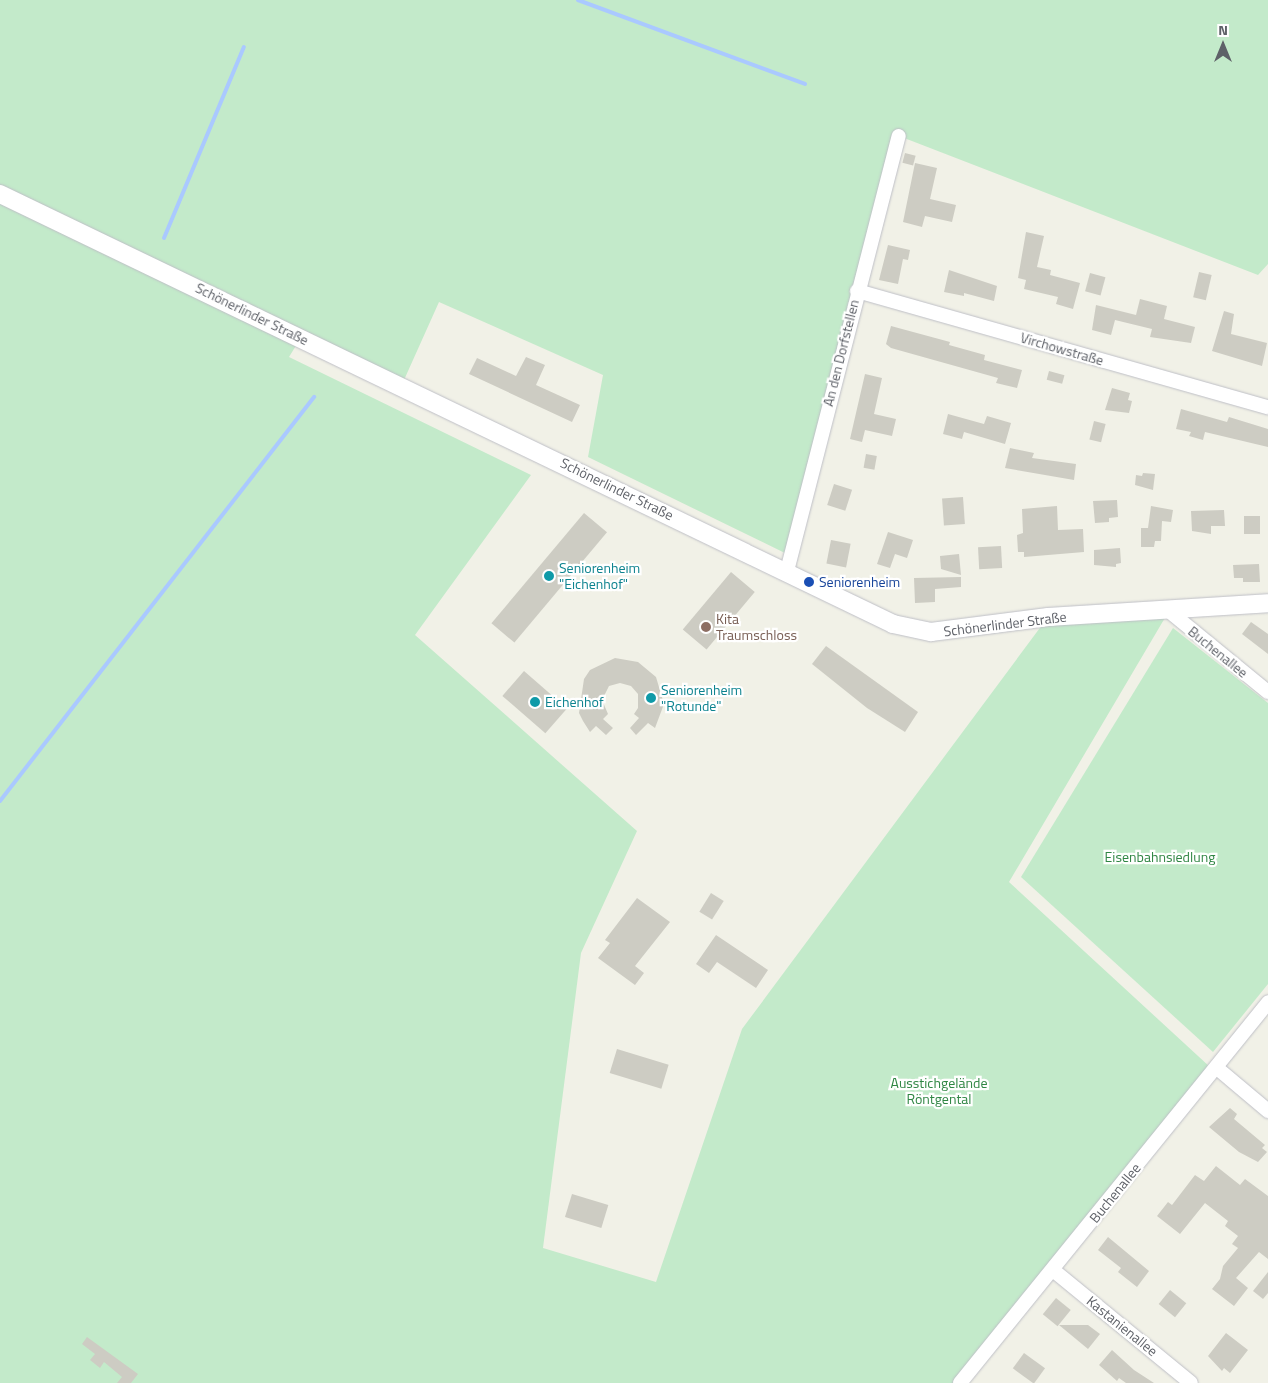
<!DOCTYPE html>
<meta charset="utf-8">
<style>
body{margin:0}
#map{position:relative;width:1268px;height:1383px;overflow:hidden;background:#f1f1e7;font-family:"Titillium Web",sans-serif}
div>[style]{position:absolute}
[style*='--x']{left:calc(var(--x)*1px);top:calc(var(--y)*1px);width:calc(var(--w)*1px);rotate:calc(var(--a)*1deg)}
.green>*{inset:0;background:#c3eaca}
.stream>*{height:4px;margin:-2px;padding:0 2px;transform-origin:2px;border-radius:2px;background:#aac9ff}
.building>*{inset:0;background:#cdccc3;transform-origin:0 0}
.roads{filter:drop-shadow(0 0 1px #bebfc6) drop-shadow(0 0 1px #bebfc6)}
.minor>*{height:14px;margin:-7px;padding:0 7px;transform-origin:7px;border-radius:7px;background:#fff}
.tertiary>*{height:18px;margin:-9px;padding:0 9px;transform-origin:9px;border-radius:9px;background:#fff}
.dots>*{width:14px;height:14px;translate:-50% -50%;box-sizing:border-box;border:2px solid #fff;border-radius:50%}
span{translate:-50% -50%;white-space:nowrap;text-align:center;line-height:1.15;-webkit-text-stroke:4.5px #fff;paint-order:stroke}
.street-label{font-size:14px;color:#5e6168}
.culture-label{font-size:14px;color:#0d838f}
.left{translate:0 -50%;text-align:left}
.transit-label{font-size:14px;color:#164399}
.education-label{font-size:14px;color:#785e54}
.park-label{font-size:14px;color:#308644}
.north{position:absolute;left:1198px;top:20px;width:50px;height:50px;-webkit-text-stroke:4px #fff;paint-order:stroke;rotate:0deg;font-size:14px;font-weight:700;line-height:20px;text-align:center;color:#5e6168}
.north::after{content:'';display:block;margin:auto;width:18px;height:22px;background:#5e6168;clip-path:polygon(50% 0,100% 100%,50% 72%,0 100%)}
</style>
<div id="map">
<div class="green">
<i style="clip-path:polygon(0 0,1268px 0,1268px 264px,1258px 275px,899px 136px,791px 556px,588px 457px,603px 375px,439px 302px,404px 380px,305px 331px,289px 357px,531px 475px,415px 635px,637px 831px,581px 953px,543px 1248px,656px 1282px,742px 1029px,1048px 617px,1169px 611px,1009px 882px,1210px 1067px,954px 1383px,0 1383px)"></i>
<i style="clip-path:polygon(1173px 628px,1268px 703px,1268px 984px,1213px 1052px,1021px 877px)"></i>
</div>
<div class="stream">
<i style="--x:578;--y:0;--w:242;--a:20.3"></i>
<i style="--x:164;--y:238;--w:207;--a:-67.3"></i>
<i style="--x:0;--y:801;--w:512;--a:-52.14"></i>
</div>
<div class="building">
<i style="left:905px;top:153px;width:11px;height:10px;rotate:15deg"></i>
<i style="clip-path:polygon(915px 163px,937px 168px,930px 199px,956px 205px,952px 222px,925px 216px,922px 227px,903px 222px)"></i>
<i style="clip-path:polygon(1026px 232px,1044px 236px,1037px 267px,1051px 270px,1050px 275px,1080px 283px,1073px 309px,1056px 304px,1058px 297px,1024px 289px,1026px 280px,1018px 278px)"></i>
<i style="clip-path:polygon(888px 245px,910px 250px,908px 260px,903px 259px,898px 284px,879px 280px)"></i>
<i style="clip-path:polygon(949px 270px,997px 286px,994px 301px,964px 293px,964px 296px,944px 292px)"></i>
<i style="left:1199px;top:272px;width:13px;height:26px;rotate:13deg"></i>
<i style="left:1090px;top:273px;width:16px;height:19px;rotate:15deg"></i>
<i style="clip-path:polygon(1140px 299px,1167px 306px,1164px 319px,1195px 327px,1191px 343px,1150px 337px,1152px 329px,1115px 320px,1111px 335px,1092px 330px,1096px 305px,1136px 315px)"></i>
<i style="clip-path:polygon(1224px 311px,1234px 314px,1231px 334px,1267px 343px,1262px 366px,1212px 351px)"></i>
<i style="clip-path:polygon(891px 326px,950px 342px,949px 345px,985px 355px,984px 360px,1022px 370px,1017px 388px,996px 383px,998px 378px,891px 348px,886px 344px)"></i>
<i style="clip-path:polygon(526px 357px,545px 365px,536px 385px,580px 405px,572px 422px,469px 374px,477px 358px,516px 376px)"></i>
<i style="left:1049px;top:371px;width:16px;height:9px;rotate:15deg"></i>
<i style="clip-path:polygon(865px 374px,882px 378px,874px 414px,896px 419px,892px 436px,865px 430px,862px 442px,850px 439px)"></i>
<i style="clip-path:polygon(1112px 388px,1130px 393px,1128px 400px,1132px 401px,1129px 413px,1105px 410px)"></i>
<i style="clip-path:polygon(1181px 409px,1227px 422px,1229px 417px,1268px 429px,1268px 447px,1205px 432px,1203px 440px,1189px 436px,1191px 432px,1176px 429px)"></i>
<i style="clip-path:polygon(948px 414px,984px 424px,987px 416px,1011px 423px,1005px 444px,964px 432px,962px 439px,943px 434px)"></i>
<i style="left:1094px;top:421px;width:12px;height:19px;rotate:14deg"></i>
<i style="clip-path:polygon(1010px 448px,1034px 453px,1032px 458px,1076px 464px,1074px 480px,1005px 468px)"></i>
<i style="left:866px;top:454px;width:11px;height:14px;rotate:10deg"></i>
<i style="clip-path:polygon(1143px 473px,1155px 474px,1153px 490px,1135px 485px,1136px 475px,1142px 476px)"></i>
<i style="left:834px;top:484px;width:19px;height:22px;rotate:18deg"></i>
<i style="left:963px;top:497px;width:27px;height:21px;rotate:86deg"></i>
<i style="clip-path:polygon(1117px 500px,1118px 517px,1109px 518px,1109px 522px,1095px 523px,1093px 501px)"></i>
<i style="clip-path:polygon(1057px 506px,1058px 530px,1083px 529px,1084px 552px,1024px 557px,1024px 552px,1018px 552px,1017px 535px,1023px 533px,1022px 509px)"></i>
<i style="clip-path:polygon(1151px 506px,1173px 510px,1171px 522px,1162px 521px,1161px 541px,1155px 541px,1154px 547px,1141px 547px,1141px 528px,1148px 528px)"></i>
<i style="clip-path:polygon(1224px 510px,1225px 526px,1211px 526px,1211px 534px,1192px 531px,1191px 511px)"></i>
<i style="left:584px;top:513px;width:30px;height:144px;rotate:40deg"></i>
<i style="left:1244px;top:516px;width:16px;height:18px"></i>
<i style="clip-path:polygon(888px 532px,913px 540px,907px 558px,895px 554px,890px 568px,877px 564px)"></i>
<i style="left:831px;top:540px;width:20px;height:24px;rotate:11deg"></i>
<i style="left:1001px;top:546px;width:22px;height:23px;rotate:87deg"></i>
<i style="clip-path:polygon(1120px 548px,1121px 563px,1116px 564px,1116px 567px,1094px 565px,1094px 550px)"></i>
<i style="clip-path:polygon(959px 554px,961px 575px,941px 569px,940px 556px)"></i>
<i style="clip-path:polygon(1259px 564px,1260px 582px,1243px 582px,1243px 578px,1234px 578px,1233px 565px)"></i>
<i style="left:731px;top:572px;width:31px;height:75px;rotate:40deg"></i>
<i style="clip-path:polygon(961px 577px,961px 587px,935px 589px,935px 602px,915px 603px,914px 578px)"></i>
<i style="clip-path:polygon(1251px 622px,1268px 634px,1268px 654px,1242px 634px)"></i>
<i style="clip-path:polygon(826px 646px,918px 712px,905px 732px,867px 708px,812px 664px)"></i>
<i style="clip-path:polygon(615px 658px,638px 662px,656px 677px,664px 704px,655px 728px,648px 723px,636px 735px,630px 728px,639px 718px,634px 714px,638px 708px,638px 694px,631px 686px,620px 683px,609px 686px,602px 700px,608px 714px,603px 719px,613px 728px,606px 735px,596px 726px,590px 732px,583px 721px,579px 713px,584px 679px,590px 670px)"></i>
<i style="left:524px;top:671px;width:57px;height:33px;rotate:41deg"></i>
<i style="left:711px;top:893px;width:15px;height:22px;rotate:32deg"></i>
<i style="clip-path:polygon(637px 898px,670px 922px,635px 966px,644px 973px,635px 985px,598px 958px,610px 943px,605px 940px)"></i>
<i style="clip-path:polygon(716px 935px,768px 970px,756px 988px,717px 962px,709px 973px,696px 964px)"></i>
<i style="left:617px;top:1049px;width:54px;height:25px;rotate:17deg"></i>
<i style="clip-path:polygon(1230px 1108px,1237px 1114px,1234px 1119px,1265px 1145px,1262px 1148px,1267px 1152px,1258px 1162px,1239px 1152px,1209px 1127px)"></i>
<i style="clip-path:polygon(1216px 1166px,1240px 1185px,1245px 1179px,1268px 1196px,1268px 1259px,1259px 1252px,1236px 1278px,1248px 1288px,1234px 1306px,1212px 1289px,1220px 1279px,1223px 1266px,1238px 1248px,1232px 1244px,1238px 1236px,1225px 1226px,1228px 1221px,1205px 1203px,1180px 1234px,1157px 1216px,1168px 1202px,1172px 1205px,1195px 1175px,1204px 1181px)"></i>
<i style="left:572px;top:1194px;width:38px;height:24px;rotate:17deg"></i>
<i style="clip-path:polygon(1108px 1237px,1149px 1271px,1137px 1287px,1118px 1272px,1121px 1268px,1098px 1250px)"></i>
<i style="clip-path:polygon(1268px 1272px,1268px 1293px,1263px 1299px,1253px 1291px)"></i>
<i style="left:1170px;top:1290px;width:21px;height:18px;rotate:39deg"></i>
<i style="left:1056px;top:1298px;width:19px;height:21px;rotate:39deg"></i>
<i style="clip-path:polygon(1059px 1325px,1088px 1325px,1100px 1334px,1088px 1349px)"></i>
<i style="clip-path:polygon(1226px 1333px,1248px 1350px,1230px 1373px,1224px 1368px,1222px 1371px,1208px 1356px)"></i>
<i style="clip-path:polygon(87px 1337px,138px 1374px,131px 1383px,117px 1383px,122px 1377px,104px 1362px,100px 1368px,90px 1360px,95px 1354px,82px 1344px)"></i>
<i style="clip-path:polygon(1112px 1350px,1134px 1370px,1154px 1383px,1126px 1383px,1119px 1378px,1117px 1381px,1099px 1365px)"></i>
<i style="left:1024px;top:1353px;width:26px;height:19px;rotate:36deg"></i>
</div>
<div class="roads">
<div class="minor">
<i style="--x:857;--y:291;--w:427;--a:15.8"></i>
<i style="--x:787;--y:571;--w:449;--a:-75.6"></i>
<i style="--x:1169;--y:611;--w:128;--a:39.3"></i>
<i style="--x:1217;--y:1068;--w:67;--a:40.1"></i>
<i style="--x:1053;--y:1270;--w:178;--a:39.3"></i>
<i style="--x:960;--y:1383;--w:490;--a:-51"></i>
</div>
<div class="tertiary">
<i style="--x:0;--y:194;--w:991;--a:25.71"></i>
<i style="--x:893;--y:624;--w:39;--a:12"></i>
<i style="--x:931;--y:632;--w:118;--a:-7.3"></i>
<i style="--x:1048;--y:617;--w:220;--a:-3.6"></i>
</div>
</div>
<div class="dots">
<i style="left:549px;top:576px;background:#0f9aa8"></i>
<i style="left:809px;top:582px;background:#1a4fb4"></i>
<i style="left:706px;top:627px;background:#8d6e63"></i>
<i style="left:651px;top:698px;background:#0f9aa8"></i>
<i style="left:535px;top:702px;background:#0f9aa8"></i>
</div>
<div class="street-label">
<span style="left:252px;top:314px;rotate:26deg">Schönerlinder Straße</span>
<span style="left:1062px;top:349px;rotate:16deg">Virchowstraße</span>
<span style="left:841px;top:353px;rotate:-76deg">An den Dorfstellen</span>
<span style="left:617px;top:489px;rotate:26deg">Schönerlinder Straße</span>
<span style="left:1005px;top:624px;rotate:-7deg">Schönerlinder Straße</span>
<span style="left:1218px;top:652px;rotate:39deg">Buchenallee</span>
<span style="left:1115px;top:1193px;rotate:-51deg">Buchenallee</span>
<span style="left:1122px;top:1326px;rotate:39deg">Kastanienallee</span>
</div>
<div class="culture-label">
<span class="left" style="left:559px;top:576px">Seniorenheim<br>"Eichenhof"</span>
<span class="left" style="left:661px;top:698px">Seniorenheim<br>"Rotunde"</span>
<span class="left" style="left:545px;top:702px">Eichenhof</span>
</div>
<div class="transit-label">
<span class="left" style="left:819px;top:582px">Seniorenheim</span>
</div>
<div class="education-label">
<span class="left" style="left:716px;top:627px">Kita<br>Traumschloss</span>
</div>
<div class="park-label">
<span style="left:1160px;top:857px">Eisenbahnsiedlung</span>
<span style="left:939px;top:1091px">Ausstichgelände<br>Röntgental</span>
</div>
<div class="north">N</div>
</div>
